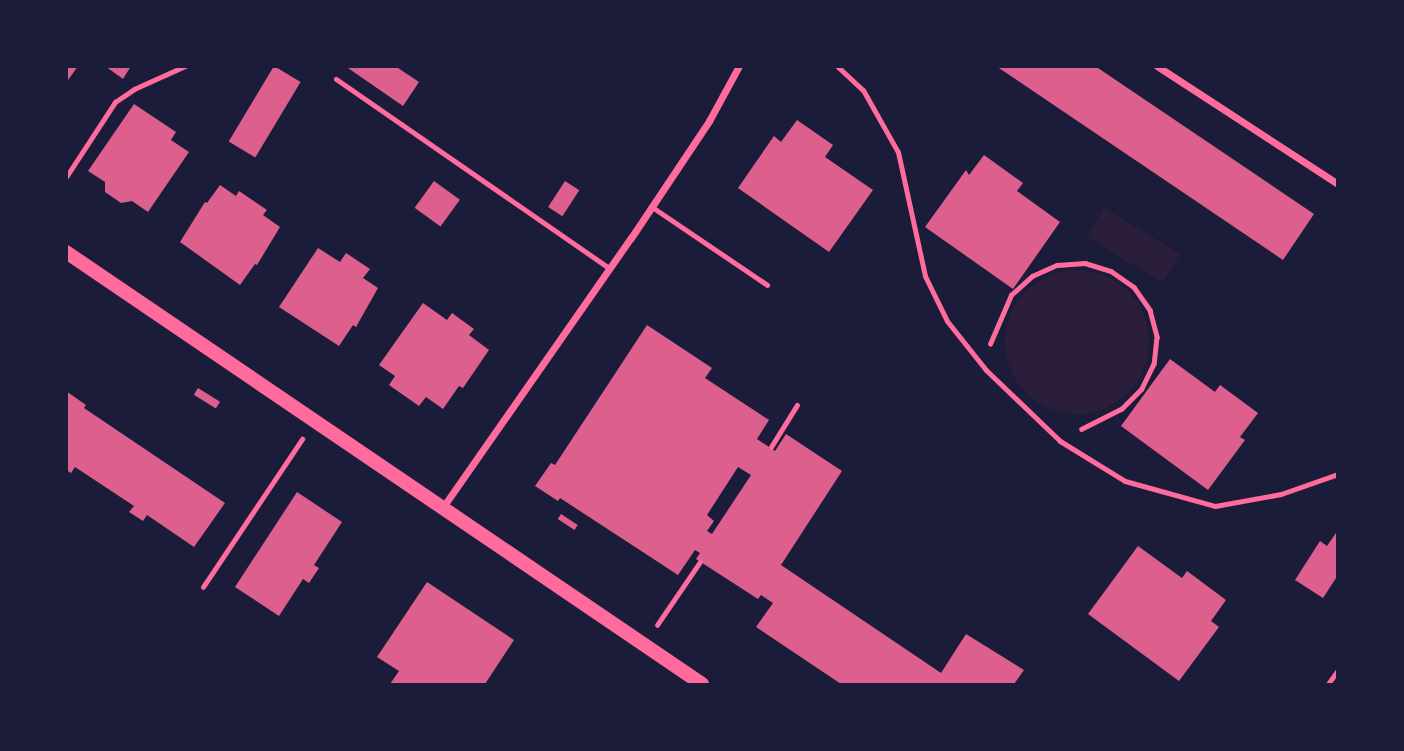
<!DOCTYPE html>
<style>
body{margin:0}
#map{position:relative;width:1404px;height:751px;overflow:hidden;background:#1b1b3a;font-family:Lato,sans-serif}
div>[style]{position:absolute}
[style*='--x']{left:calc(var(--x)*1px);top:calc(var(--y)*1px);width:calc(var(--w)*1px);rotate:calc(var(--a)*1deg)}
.green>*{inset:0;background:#2a1e3b;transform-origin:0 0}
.round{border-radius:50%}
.building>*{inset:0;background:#dd5f8e;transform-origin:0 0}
.path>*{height:4.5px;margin:-2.25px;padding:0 2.25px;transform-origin:2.25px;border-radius:2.25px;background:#ff6b9d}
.service>*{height:5px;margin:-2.5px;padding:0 2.5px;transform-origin:2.5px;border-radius:2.5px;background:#ff6b9d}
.minor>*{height:7px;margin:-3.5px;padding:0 3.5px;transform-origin:3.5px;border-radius:3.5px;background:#ff6b9d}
.secondary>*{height:14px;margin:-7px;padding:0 7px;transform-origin:7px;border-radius:7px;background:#ff6b9d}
span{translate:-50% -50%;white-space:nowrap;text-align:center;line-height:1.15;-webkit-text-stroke:5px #1b1b3a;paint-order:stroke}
.frame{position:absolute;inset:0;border:68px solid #1b1b3a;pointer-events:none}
</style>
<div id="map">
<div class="green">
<i style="left:1104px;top:208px;width:89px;height:34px;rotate:31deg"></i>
<i class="round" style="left:1005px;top:270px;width:144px;height:144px"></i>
</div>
<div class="building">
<i style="clip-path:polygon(66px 66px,78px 66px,66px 83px)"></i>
<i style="clip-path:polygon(105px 66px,131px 66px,123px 79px)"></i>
<i style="left:274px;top:66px;width:31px;height:88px;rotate:31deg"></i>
<i style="clip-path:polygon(345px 66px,395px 66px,419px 82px,403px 106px)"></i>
<i style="clip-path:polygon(996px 66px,1095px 66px,1314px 214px,1283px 260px)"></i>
<i style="clip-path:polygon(134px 104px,176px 132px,171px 140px,189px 152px,148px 212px,132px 201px,121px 203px,105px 192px,105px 182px,88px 171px)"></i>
<i style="clip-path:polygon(797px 120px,833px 145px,825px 157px,873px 190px,829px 252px,738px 188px,774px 136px,781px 142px)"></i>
<i style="clip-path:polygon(984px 155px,1023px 183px,1017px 191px,1060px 222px,1013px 289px,925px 227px,966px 170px,969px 175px)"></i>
<i style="left:434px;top:181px;width:32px;height:33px;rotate:36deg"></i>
<i style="left:565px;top:181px;width:17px;height:31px;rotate:33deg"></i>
<i style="clip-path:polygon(220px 185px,236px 196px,239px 191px,267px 210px,263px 215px,280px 227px,257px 265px,255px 264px,240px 285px,180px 242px,205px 202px,207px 203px)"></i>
<i style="clip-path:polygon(318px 248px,340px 262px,346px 253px,370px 269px,363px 278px,378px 288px,356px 327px,353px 325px,339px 346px,279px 307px)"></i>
<i style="clip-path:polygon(423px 303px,447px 320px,452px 313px,474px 329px,469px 335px,489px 350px,463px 388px,459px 386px,443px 409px,426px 397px,419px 406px,389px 385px,395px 376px,379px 365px)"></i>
<i style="clip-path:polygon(evenodd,647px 325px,712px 368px,705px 378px,769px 420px,757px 439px,775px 451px,786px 434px,842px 471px,781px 565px,941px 673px,966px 634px,1024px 670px,1014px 684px,841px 684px,756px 627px,773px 603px,761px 595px,758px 599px,696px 559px,700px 553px,695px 550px,678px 575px,560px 498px,558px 501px,535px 486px,551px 463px,555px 465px,647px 325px,738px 467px,751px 475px,712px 534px,707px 531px,714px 521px,707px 515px,738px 467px)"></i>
<i style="clip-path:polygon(1170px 359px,1215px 392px,1220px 385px,1258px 413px,1240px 437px,1245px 440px,1208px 490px,1121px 426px)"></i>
<i style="left:198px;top:388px;width:26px;height:8px;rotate:32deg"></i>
<i style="clip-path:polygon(66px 391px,86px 405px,84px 408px,225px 503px,194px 547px,147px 515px,143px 521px,129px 512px,134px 506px,75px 467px,71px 473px,66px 470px)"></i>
<i style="clip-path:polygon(297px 492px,342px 522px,314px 565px,319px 568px,309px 583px,303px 579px,279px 616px,235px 587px)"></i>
<i style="left:561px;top:514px;width:20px;height:6px;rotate:33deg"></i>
<i style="clip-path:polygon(1338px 530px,1338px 575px,1323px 598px,1295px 580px,1320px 541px,1327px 546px)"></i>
<i style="clip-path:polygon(1138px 546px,1182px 578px,1187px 571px,1226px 600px,1211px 621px,1219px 627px,1179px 681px,1088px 614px)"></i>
<i style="clip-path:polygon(427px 582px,514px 640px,485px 684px,390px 684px,399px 671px,377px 657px)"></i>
</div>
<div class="path">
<i style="--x:990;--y:344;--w:53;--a:-66.8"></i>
<i style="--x:1011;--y:295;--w:28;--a:-42"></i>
<i style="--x:1032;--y:276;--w:27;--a:-24"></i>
<i style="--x:1057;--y:265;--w:28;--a:-4"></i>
<i style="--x:1085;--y:263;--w:27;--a:17"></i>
<i style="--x:1111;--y:271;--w:28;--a:35"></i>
<i style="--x:1134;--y:287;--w:28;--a:55"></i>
<i style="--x:1150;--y:310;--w:28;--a:75"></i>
<i style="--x:1157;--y:337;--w:27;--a:96"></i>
<i style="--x:1154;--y:364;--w:28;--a:116"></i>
<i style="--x:1142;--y:389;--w:28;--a:135"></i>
<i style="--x:1122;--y:409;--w:45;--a:153.4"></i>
<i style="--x:771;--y:447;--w:49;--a:-58.2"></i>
<i style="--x:203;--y:587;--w:178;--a:-56.2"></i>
<i style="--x:657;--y:625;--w:76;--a:-55.7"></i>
<i style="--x:1328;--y:684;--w:17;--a:-54"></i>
</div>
<div class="service">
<i style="--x:837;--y:66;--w:35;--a:43"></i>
<i style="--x:863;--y:90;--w:71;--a:60.6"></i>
<i style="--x:898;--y:152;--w:127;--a:77.7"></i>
<i style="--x:925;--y:276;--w:50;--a:63.9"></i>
<i style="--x:947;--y:321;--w:63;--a:51.5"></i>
<i style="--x:986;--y:370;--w:103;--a:43.8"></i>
<i style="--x:1060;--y:441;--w:76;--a:31.6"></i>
<i style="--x:1125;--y:481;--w:93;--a:15.5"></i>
<i style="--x:1215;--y:506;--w:67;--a:-10.3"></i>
<i style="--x:1281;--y:494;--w:60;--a:-19.3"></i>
<i style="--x:336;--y:79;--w:333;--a:34.7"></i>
<i style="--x:66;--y:177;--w:90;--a:-56.8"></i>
<i style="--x:115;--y:102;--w:23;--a:-34"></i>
<i style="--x:134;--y:89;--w:56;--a:-24.3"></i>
<i style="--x:652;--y:207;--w:139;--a:34.1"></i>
</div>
<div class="minor">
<i style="--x:1157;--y:66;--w:216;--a:33.1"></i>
<i style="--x:443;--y:507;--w:328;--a:-55.1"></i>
<i style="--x:631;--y:238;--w:141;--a:-56.3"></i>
<i style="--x:709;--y:121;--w:63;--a:-61.4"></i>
</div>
<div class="secondary">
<i style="--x:66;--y:252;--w:769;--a:34.19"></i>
</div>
<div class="frame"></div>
</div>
